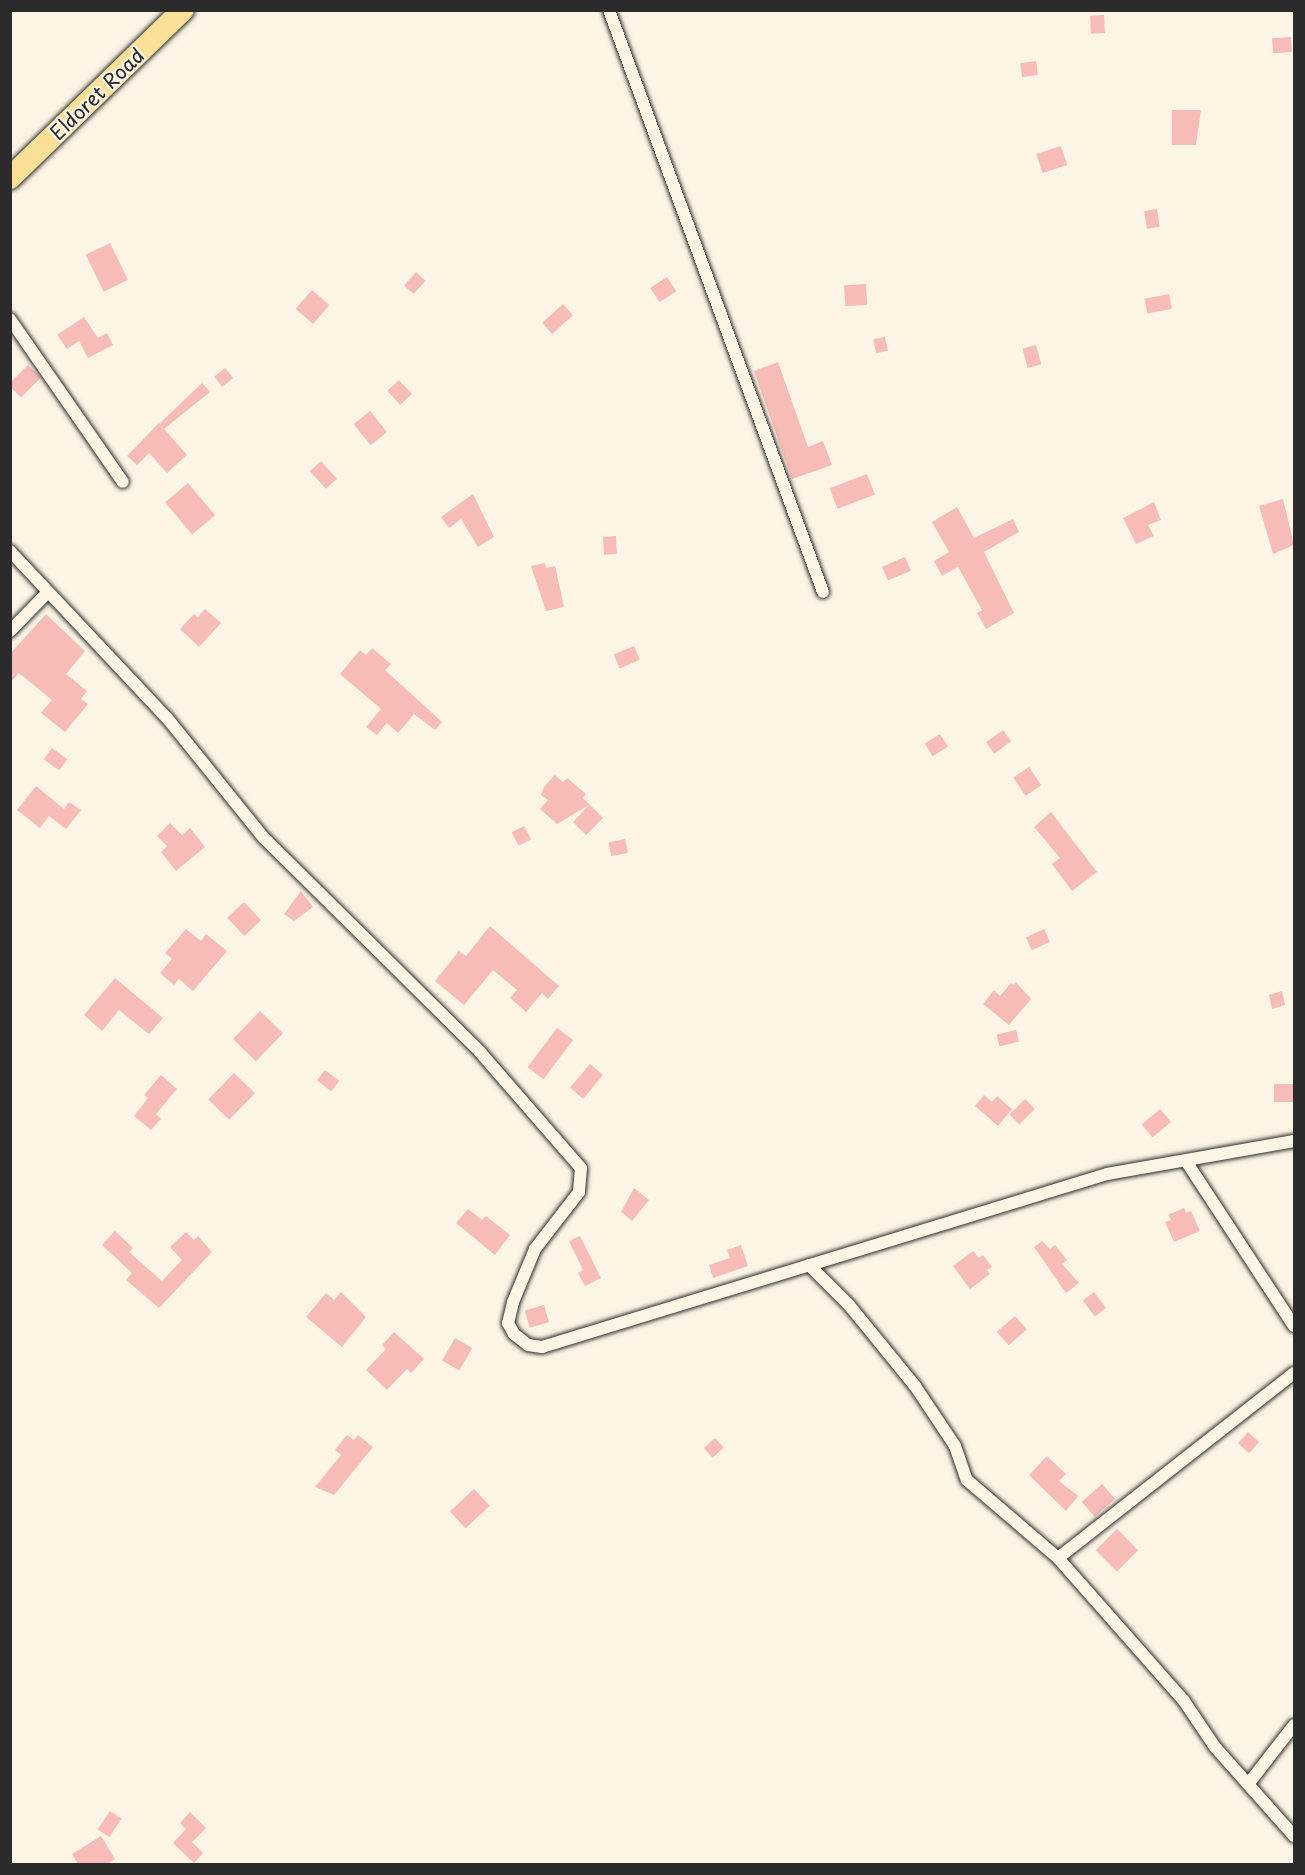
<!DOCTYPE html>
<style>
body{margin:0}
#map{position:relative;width:1305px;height:1875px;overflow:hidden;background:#fcf5e5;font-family:"Playpen Sans",sans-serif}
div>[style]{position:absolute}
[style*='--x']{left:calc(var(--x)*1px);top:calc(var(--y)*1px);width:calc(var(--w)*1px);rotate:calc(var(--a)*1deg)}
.building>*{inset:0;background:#f8bcb8;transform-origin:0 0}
.roads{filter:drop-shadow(0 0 2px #2b2b2b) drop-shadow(0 0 2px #2b2b2b)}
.street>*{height:12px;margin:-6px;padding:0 6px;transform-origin:6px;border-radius:6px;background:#fcf5e5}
.highway>*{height:22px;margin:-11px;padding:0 11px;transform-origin:11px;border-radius:11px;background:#fadf96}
span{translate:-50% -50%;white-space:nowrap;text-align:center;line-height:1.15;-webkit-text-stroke:4.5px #fcf5e5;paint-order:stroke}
.street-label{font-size:20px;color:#2b2b2b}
.frame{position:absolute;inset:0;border:12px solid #2b2b2b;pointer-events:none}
</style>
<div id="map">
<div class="building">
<i style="left:1104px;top:15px;width:18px;height:14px;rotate:87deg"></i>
<i style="left:1291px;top:37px;width:15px;height:19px;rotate:86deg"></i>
<i style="left:1036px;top:61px;width:14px;height:16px;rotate:82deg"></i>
<i style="clip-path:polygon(1172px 110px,1201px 110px,1196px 145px,1172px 145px)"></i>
<i style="left:1061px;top:146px;width:20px;height:26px;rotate:72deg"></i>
<i style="left:1157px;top:209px;width:18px;height:13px;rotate:81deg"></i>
<i style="left:110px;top:243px;width:41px;height:27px;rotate:64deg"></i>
<i style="left:416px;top:272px;width:13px;height:18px;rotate:42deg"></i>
<i style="left:667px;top:277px;width:17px;height:20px;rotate:57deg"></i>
<i style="left:866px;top:284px;width:21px;height:22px;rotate:87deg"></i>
<i style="left:312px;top:290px;width:23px;height:25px;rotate:41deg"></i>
<i style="left:1169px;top:294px;width:15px;height:25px;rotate:79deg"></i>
<i style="left:563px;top:304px;width:15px;height:28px;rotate:48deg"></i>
<i style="clip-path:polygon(84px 317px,98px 338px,107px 333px,113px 345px,88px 358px,79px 341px,67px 349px,57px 335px)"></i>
<i style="left:885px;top:337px;width:14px;height:12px;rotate:78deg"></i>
<i style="left:1036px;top:345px;width:20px;height:14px;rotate:75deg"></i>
<i style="clip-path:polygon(778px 362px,808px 447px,823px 441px,832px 465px,792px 479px,754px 371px)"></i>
<i style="left:28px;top:365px;width:18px;height:28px;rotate:45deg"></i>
<i style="left:225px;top:368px;width:13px;height:14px;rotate:51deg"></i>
<i style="left:399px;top:380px;width:19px;height:16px;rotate:47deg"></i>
<i style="clip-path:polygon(202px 383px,210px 392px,164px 429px,160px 423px)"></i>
<i style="left:370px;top:411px;width:27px;height:21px;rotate:51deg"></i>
<i style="clip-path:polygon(159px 423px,187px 455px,167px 473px,149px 453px,137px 465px,127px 456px)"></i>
<i style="left:321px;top:461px;width:24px;height:15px;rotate:48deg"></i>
<i style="left:867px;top:474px;width:22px;height:40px;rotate:69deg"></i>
<i style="left:188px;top:483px;width:42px;height:30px;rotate:50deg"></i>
<i style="clip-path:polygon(473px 494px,494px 537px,478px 547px,461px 519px,449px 528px,441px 517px)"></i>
<i style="clip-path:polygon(1283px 499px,1294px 545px,1273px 554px,1259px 506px)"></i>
<i style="clip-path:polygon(1154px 502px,1161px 520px,1148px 525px,1154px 536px,1136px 544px,1123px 518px)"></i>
<i style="clip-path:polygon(957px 507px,974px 538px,1013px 519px,1019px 532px,984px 552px,1014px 613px,986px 629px,977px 613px,982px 610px,958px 567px,942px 576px,934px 561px,949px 552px,932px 522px)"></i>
<i style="left:616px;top:536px;width:18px;height:13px;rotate:87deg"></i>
<i style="left:905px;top:557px;width:15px;height:25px;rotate:67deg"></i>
<i style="clip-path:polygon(545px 563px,546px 568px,555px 566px,564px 607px,546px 611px,531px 566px)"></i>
<i style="clip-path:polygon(205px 609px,221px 623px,199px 647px,180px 629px,194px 614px,198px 617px)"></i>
<i style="clip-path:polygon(46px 614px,85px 651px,66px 674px,87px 691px,81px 699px,88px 704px,65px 732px,41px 713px,52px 700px,19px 673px,10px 683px,10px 654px)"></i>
<i style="left:634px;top:646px;width:15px;height:22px;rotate:67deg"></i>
<i style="clip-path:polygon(372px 648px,391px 664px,385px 670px,442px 722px,435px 730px,414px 714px,398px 733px,387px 723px,377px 735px,366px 727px,381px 709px,340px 674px,360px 650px,366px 655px)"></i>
<i style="left:1003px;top:730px;width:14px;height:21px;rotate:54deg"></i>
<i style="left:940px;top:734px;width:15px;height:18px;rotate:58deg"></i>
<i style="left:52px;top:748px;width:19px;height:14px;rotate:36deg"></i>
<i style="left:1029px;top:767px;width:22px;height:19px;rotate:56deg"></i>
<i style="clip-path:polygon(555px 775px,563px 782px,567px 778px,586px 794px,583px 798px,603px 818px,586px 835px,573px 822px,589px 805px,557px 824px,540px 809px,548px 800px,541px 795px,544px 787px)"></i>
<i style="clip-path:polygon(36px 786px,64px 809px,69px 802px,81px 810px,66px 829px,49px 816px,40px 828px,17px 810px)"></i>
<i style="clip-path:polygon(1051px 812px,1097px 872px,1072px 891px,1052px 864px,1060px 858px,1034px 827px)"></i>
<i style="clip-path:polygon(170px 823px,182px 835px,190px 828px,205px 847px,176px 871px,161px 852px,167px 846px,157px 836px)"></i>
<i style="left:524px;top:826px;width:15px;height:14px;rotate:62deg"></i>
<i style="left:625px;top:839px;width:14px;height:17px;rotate:78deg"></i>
<i style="clip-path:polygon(301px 891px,313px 907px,294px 921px,284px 914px)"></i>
<i style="left:244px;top:902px;width:25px;height:23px;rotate:47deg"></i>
<i style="clip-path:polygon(490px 926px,559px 986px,548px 999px,542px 993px,526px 1012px,510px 998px,517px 990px,493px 970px,464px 1005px,435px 981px,459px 951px,466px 956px)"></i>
<i style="clip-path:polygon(186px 929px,201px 941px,206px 934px,227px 951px,193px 991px,179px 979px,174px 985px,160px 973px,172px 959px,165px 953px)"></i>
<i style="left:1044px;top:929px;width:14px;height:20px;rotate:65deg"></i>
<i style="clip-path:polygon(115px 978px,163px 1018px,149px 1034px,119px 1010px,102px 1031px,84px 1015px)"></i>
<i style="clip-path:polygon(1016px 982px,1031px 999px,1009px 1025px,983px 1004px,994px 990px,1000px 996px,1011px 983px,1014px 985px)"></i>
<i style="clip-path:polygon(1282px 991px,1285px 1005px,1272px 1009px,1269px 995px)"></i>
<i style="left:260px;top:1011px;width:32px;height:39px;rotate:44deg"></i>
<i style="left:557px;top:1028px;width:20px;height:49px;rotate:37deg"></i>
<i style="left:1016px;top:1030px;width:12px;height:20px;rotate:76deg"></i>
<i style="left:590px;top:1064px;width:17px;height:31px;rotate:40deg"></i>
<i style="left:325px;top:1070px;width:18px;height:13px;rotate:38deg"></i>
<i style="left:234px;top:1073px;width:29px;height:37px;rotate:44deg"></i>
<i style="clip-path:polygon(161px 1075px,177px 1089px,156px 1114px,161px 1119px,151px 1130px,134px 1116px,148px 1098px,144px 1095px)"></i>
<i style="left:1294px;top:1084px;width:18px;height:20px;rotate:90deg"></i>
<i style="clip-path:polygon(984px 1095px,992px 1102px,997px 1096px,1012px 1109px,998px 1126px,975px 1106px)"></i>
<i style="left:1025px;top:1099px;width:14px;height:22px;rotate:45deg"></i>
<i style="left:1160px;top:1109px;width:17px;height:24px;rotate:50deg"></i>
<i style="clip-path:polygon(634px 1188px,649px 1200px,632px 1221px,621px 1212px)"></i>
<i style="clip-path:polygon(1184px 1208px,1186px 1213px,1191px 1211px,1200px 1231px,1174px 1242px,1165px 1222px,1171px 1220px,1168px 1215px)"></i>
<i style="clip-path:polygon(468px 1209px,482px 1220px,486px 1216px,510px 1235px,495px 1255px,456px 1223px)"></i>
<i style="clip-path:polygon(115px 1231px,133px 1248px,129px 1252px,162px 1281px,182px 1260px,170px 1247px,186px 1232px,194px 1240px,198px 1236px,212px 1252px,159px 1308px,126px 1280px,132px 1273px,102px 1245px)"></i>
<i style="clip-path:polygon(580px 1236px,601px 1278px,585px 1286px,578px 1273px,583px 1270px,569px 1241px)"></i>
<i style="clip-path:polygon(1042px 1241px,1050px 1249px,1055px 1245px,1067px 1260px,1062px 1264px,1079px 1283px,1066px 1293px,1034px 1247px)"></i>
<i style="clip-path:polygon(741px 1245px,748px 1266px,713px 1278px,709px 1265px,730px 1258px,727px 1250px)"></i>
<i style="clip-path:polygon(973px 1251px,979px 1258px,983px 1255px,992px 1267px,987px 1270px,990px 1274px,970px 1289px,953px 1266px)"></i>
<i style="clip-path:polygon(341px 1292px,366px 1317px,342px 1347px,306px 1317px,326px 1293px,334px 1300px)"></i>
<i style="left:1094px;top:1292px;width:20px;height:14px;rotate:53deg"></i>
<i style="left:544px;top:1305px;width:18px;height:20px;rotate:74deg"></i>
<i style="left:1015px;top:1316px;width:18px;height:24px;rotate:49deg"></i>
<i style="clip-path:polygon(394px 1332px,424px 1359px,411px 1373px,407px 1369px,387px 1390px,366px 1370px,386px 1349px,382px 1345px)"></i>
<i style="left:455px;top:1338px;width:20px;height:26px;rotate:30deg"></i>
<i style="left:1248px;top:1432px;width:15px;height:15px;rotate:42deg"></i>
<i style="clip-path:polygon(347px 1435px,354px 1440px,358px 1435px,373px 1447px,334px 1495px,315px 1487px,341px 1455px,335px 1450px)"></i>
<i style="left:715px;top:1438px;width:13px;height:15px;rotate:48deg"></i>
<i style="clip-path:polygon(1047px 1456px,1066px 1474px,1059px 1481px,1078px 1496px,1066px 1511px,1029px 1475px)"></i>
<i style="left:1102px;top:1484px;width:20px;height:27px;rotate:49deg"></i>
<i style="left:474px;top:1489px;width:23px;height:33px;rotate:47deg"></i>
<i style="left:1117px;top:1529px;width:30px;height:30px;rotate:45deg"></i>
<i style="left:110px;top:1811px;width:14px;height:22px;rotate:34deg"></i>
<i style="clip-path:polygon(190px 1812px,206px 1828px,192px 1842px,203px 1853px,194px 1863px,173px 1843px,186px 1829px,180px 1823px)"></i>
<i style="clip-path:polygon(101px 1836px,115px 1859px,107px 1864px,78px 1864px,72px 1854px)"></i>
</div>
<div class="roads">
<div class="street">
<i style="--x:609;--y:10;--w:620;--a:69.81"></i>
<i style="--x:10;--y:319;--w:198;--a:55.3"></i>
<i style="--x:10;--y:551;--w:229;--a:46.8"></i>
<i style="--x:167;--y:718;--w:154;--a:51.1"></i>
<i style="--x:264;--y:838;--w:304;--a:44.7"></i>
<i style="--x:480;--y:1052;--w:154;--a:49"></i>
<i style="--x:581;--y:1168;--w:24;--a:95"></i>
<i style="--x:579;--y:1192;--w:72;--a:127.7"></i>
<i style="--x:535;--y:1249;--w:57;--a:112.5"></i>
<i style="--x:513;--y:1302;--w:22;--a:103"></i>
<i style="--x:508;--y:1323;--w:13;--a:61"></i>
<i style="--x:514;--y:1334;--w:18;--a:38"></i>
<i style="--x:528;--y:1345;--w:14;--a:8"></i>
<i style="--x:542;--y:1347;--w:591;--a:-17.02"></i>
<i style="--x:1107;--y:1174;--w:190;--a:-10"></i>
<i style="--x:10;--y:631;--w:54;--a:-45.7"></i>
<i style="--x:1186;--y:1161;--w:197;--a:56.8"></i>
<i style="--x:809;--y:1265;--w:57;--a:45"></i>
<i style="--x:849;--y:1305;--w:104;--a:50.8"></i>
<i style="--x:915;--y:1386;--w:72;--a:56.3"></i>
<i style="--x:955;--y:1446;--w:36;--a:71"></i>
<i style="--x:967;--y:1480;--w:120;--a:40.6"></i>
<i style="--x:1058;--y:1558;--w:191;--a:48.6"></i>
<i style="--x:1184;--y:1701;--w:55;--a:56"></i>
<i style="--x:1215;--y:1747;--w:119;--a:48.4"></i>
<i style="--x:1058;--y:1558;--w:300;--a:-38.1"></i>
<i style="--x:1249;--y:1783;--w:73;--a:-52.2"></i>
</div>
<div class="highway">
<i style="--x:10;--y:178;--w:241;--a:-44.2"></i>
</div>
</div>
<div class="street-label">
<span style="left:97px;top:94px;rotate:-44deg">Eldoret Road</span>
</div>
<div class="frame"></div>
</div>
